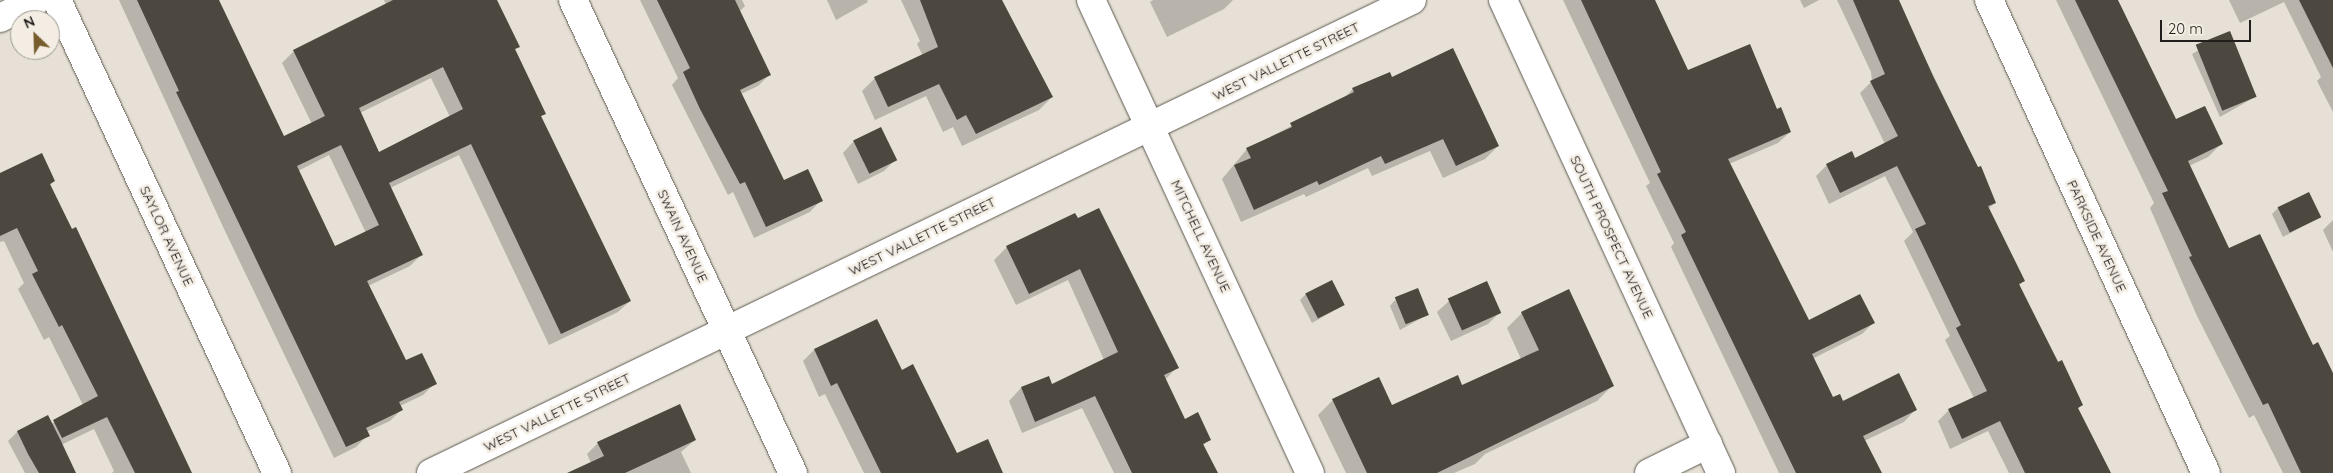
<!DOCTYPE html>
<style>
body{margin:0}
#map{position:relative;width:2333px;height:473px;overflow:hidden;background:#e6e0d6;font-family:Quicksand,sans-serif}
div>[style]{position:absolute}
[style*='--x']{left:calc(var(--x)*1px);top:calc(var(--y)*1px);width:calc(var(--w)*1px);rotate:calc(var(--a)*1deg)}
.shadow>*{inset:0;background:#0003}
.building>*{inset:0;background:#4c473f;transform-origin:0 0}
.roads{filter:drop-shadow(0 0 1px #5e5950) drop-shadow(0 0 1px #5e5950)}
.minor>*{height:28px;margin:-14px;padding:0 14px;transform-origin:14px;border-radius:14px;background:#fff}
span{translate:-50% -50%;white-space:nowrap;text-align:center;line-height:1.15;-webkit-text-stroke:5px #f3ede4;paint-order:stroke}
.street-label{font-size:14px;color:#211e1b}
.north{position:absolute;left:10px;top:10px;width:50px;height:50px;box-sizing:border-box;background:#f3ede4;border:1px solid #9f9a94;border-radius:50%;rotate:336deg;font-size:14px;font-weight:700;line-height:20px;text-align:center;color:#211e1b}
.north::after{content:'';display:block;margin:auto;width:18px;height:22px;background:#775d2e;clip-path:polygon(50% 0,100% 100%,50% 72%,0 100%)}
.scale{position:absolute;left:2160px;top:20px;width:91px;height:22px;box-sizing:border-box;border:2px solid #211e1b;border-top:0;padding-left:6px;font-size:15px;line-height:18px;white-space:nowrap;color:#211e1b;-webkit-text-stroke:4px #f3ede4;paint-order:stroke}
</style>
<div id="map">
<div class="shadow">
<i style="clip-path:polygon(evenodd,119px 0,217px 0,283px 138px,312px 124px,282px 63px,294px 51px,386px 5px,384px 0,496px 0,518px 46px,514px 51px,544px 113px,540px 117px,630px 301px,618px 312px,549px 345px,459px 155px,390px 188px,422px 254px,410px 266px,368px 286px,406px 362px,435px 383px,423px 395px,400px 406px,402px 409px,390px 421px,366px 432px,368px 435px,356px 447px,334px 458px,224px 229px,119px 0,431px 78px,450px 117px,379px 153px,360px 113px,431px 78px,119px 0,329px 155px,366px 233px,334px 247px,298px 171px,329px 155px)"></i>
<i style="clip-path:polygon(640px 0,742px 0,745px 6px,739px 12px,769px 75px,758px 86px,741px 94px,784px 182px,821px 200px,810px 212px,754px 238px,733px 192px,728px 195px,672px 85px,678px 78px)"></i>
<i style="clip-path:polygon(827px 0,867px 0,868px 2px,836px 20px)"></i>
<i style="clip-path:polygon(901px 0,1001px 0,1052px 97px,1039px 110px,962px 146px,953px 127px,943px 132px,926px 96px,875px 120px,862px 91px,875px 78px,923px 56px,917px 44px,920px 41px)"></i>
<i style="clip-path:polygon(1153px 0,1233px 0,1224px 9px,1167px 37px,1150px 2px)"></i>
<i style="clip-path:polygon(1563px 0,1653px 0,1687px 72px,1777px 110px,1790px 132px,1778px 143px,1729px 164px,1808px 321px,1873px 323px,1862px 334px,1812px 359px,1832px 399px,1915px 410px,1904px 422px,1864px 441px,1880px 473px,1779px 473px,1671px 247px,1674px 243px,1646px 186px,1650px 183px)"></i>
<i style="clip-path:polygon(1800px 0,1819px 0,1804px 8px)"></i>
<i style="clip-path:polygon(1837px 0,1897px 0,1995px 203px,1988px 209px,2023px 281px,2019px 286px,2081px 405px,2077px 409px,2109px 473px,2009px 473px,1988px 431px,1950px 449px,1938px 421px,1949px 410px,1974px 398px,1945px 340px,1950px 336px,1904px 241px,1913px 232px,1885px 176px,1829px 204px,1816px 176px,1827px 165px,1854px 159px,1885px 144px,1860px 93px,1872px 81px,1871px 72px)"></i>
<i style="clip-path:polygon(2056px 0,2117px 0,2176px 121px,2221px 144px,2208px 157px,2189px 166px,2229px 250px,2333px 375px,2333px 473px,2283px 473px,2254px 415px,2249px 418px,2197px 316px,2150px 208px,2154px 203px)"></i>
<i style="clip-path:polygon(2229px 0,2333px 0,2333px 112px,2317px 81px,2321px 77px,2284px 2px,2240px 23px)"></i>
<i style="clip-path:polygon(2230px 32px,2255px 97px,2220px 117px,2192px 54px)"></i>
<i style="clip-path:polygon(1392px 78px,1498px 146px,1485px 159px,1443px 178px,1430px 151px,1372px 176px,1368px 168px,1306px 197px,1304px 194px,1241px 222px,1222px 179px,1247px 149px,1343px 99px,1353px 89px)"></i>
<i style="clip-path:polygon(854px 141px,895px 160px,884px 171px,858px 184px,843px 153px)"></i>
<i style="clip-path:polygon(0 175px,54px 181px,49px 186px,191px 473px,112px 473px,114px 471px,94px 429px,61px 445px,75px 473px,25px 473px,8px 441px,17px 432px,47px 417px,51px 424px,83px 405px,49px 337px,44px 340px,18px 289px,24px 283px,4px 241px,0 242px)"></i>
<i style="clip-path:polygon(2278px 208px,2320px 217px,2283px 237px,2272px 214px)"></i>
<i style="clip-path:polygon(1074px 215px,1177px 367px,1165px 380px,1184px 420px,1209px 439px,1203px 446px,1216px 473px,1114px 473px,1082px 408px,1022px 433px,1009px 401px,1021px 388px,1048px 377px,1051px 385px,1104px 360px,1068px 280px,1016px 305px,994px 260px,1007px 247px)"></i>
<i style="clip-path:polygon(2333px 220px,2333px 252px,2323px 230px)"></i>
<i style="clip-path:polygon(1306px 294px,1344px 305px,1312px 323px,1300px 300px)"></i>
<i style="clip-path:polygon(1395px 300px,1427px 315px,1400px 330px,1390px 306px)"></i>
<i style="clip-path:polygon(1449px 301px,1500px 312px,1488px 324px,1451px 341px,1437px 312px)"></i>
<i style="clip-path:polygon(1522px 313px,1612px 386px,1597px 401px,1485px 454px,1475px 464px,1454px 473px,1346px 473px,1318px 415px,1333px 400px,1391px 406px,1462px 387px,1521px 359px,1507px 328px)"></i>
<i style="clip-path:polygon(877px 320px,901px 372px,957px 454px,995px 473px,864px 473px,825px 394px,819px 397px,803px 361px,814px 350px)"></i>
<i style="clip-path:polygon(695px 440px,681px 452px,691px 473px,570px 473px,591px 463px,587px 454px,598px 443px)"></i>
</div>
<div class="building">
<i style="clip-path:polygon(evenodd,137px 0,219px 0,284px 136px,325px 116px,293px 50px,393px 0,497px 0,520px 47px,515px 49px,546px 114px,541px 116px,631px 301px,561px 334px,471px 144px,389px 183px,423px 255px,367px 281px,406px 360px,422px 353px,437px 384px,399px 402px,403px 410px,366px 428px,370px 436px,346px 447px,176px 92px,179px 91px,137px 0,443px 67px,463px 109px,379px 152px,359px 108px,443px 67px,137px 0,341px 145px,379px 225px,335px 246px,297px 166px,341px 145px)"></i>
<i style="clip-path:polygon(657px 0,735px 0,771px 75px,740px 90px,784px 180px,808px 169px,823px 201px,766px 227px,745px 182px,740px 184px,700px 109px,683px 72px,690px 68px)"></i>
<i style="clip-path:polygon(920px 0,1002px 0,1053px 97px,976px 134px,966px 115px,957px 120px,939px 84px,888px 107px,874px 77px,938px 47px)"></i>
<i style="clip-path:polygon(1581px 0,1655px 0,1688px 70px,1750px 44px,1777px 109px,1781px 107px,1791px 132px,1728px 159px,1809px 320px,1860px 294px,1875px 323px,1812px 354px,1833px 397px,1840px 394px,1843px 401px,1899px 373px,1917px 410px,1863px 436px,1882px 473px,1796px 473px,1681px 235px,1686px 232px,1657px 174px,1661px 172px)"></i>
<i style="clip-path:polygon(1853px 0,1899px 0,1933px 76px,1978px 167px,1981px 166px,1996px 203px,1988px 206px,2025px 281px,2019px 284px,2058px 362px,2062px 360px,2083px 405px,2078px 408px,2111px 473px,2025px 473px,2000px 421px,1962px 439px,1948px 409px,1987px 391px,1956px 328px,1961px 325px,1915px 229px,1926px 224px,1897px 166px,1840px 193px,1826px 164px,1852px 151px,1855px 158px,1898px 136px,1870px 81px,1885px 74px)"></i>
<i style="clip-path:polygon(2075px 0,2118px 0,2176px 119px,2205px 106px,2223px 144px,2188px 161px,2229px 248px,2260px 234px,2313px 345px,2318px 342px,2333px 373px,2333px 473px,2301px 473px,2268px 403px,2263px 405px,2189px 257px,2192px 256px,2162px 193px,2168px 191px)"></i>
<i style="clip-path:polygon(2299px 0,2333px 0,2333px 68px)"></i>
<i style="left:2230px;top:31px;width:71px;height:37px;rotate:68deg"></i>
<i style="clip-path:polygon(1453px 48px,1499px 146px,1456px 166px,1443px 139px,1385px 164px,1381px 156px,1319px 185px,1317px 181px,1254px 210px,1234px 165px,1251px 158px,1246px 148px,1292px 127px,1290px 123px,1354px 92px,1352px 88px,1390px 72px,1392px 77px)"></i>
<i style="left:881px;top:127px;width:37px;height:31px;rotate:64deg"></i>
<i style="clip-path:polygon(42px 153px,55px 181px,50px 184px,72px 229px,76px 227px,192px 473px,135px 473px,107px 417px,62px 438px,53px 420px,98px 396px,62px 325px,59px 327px,32px 274px,38px 271px,17px 228px,0 236px,0 173px)"></i>
<i style="left:2309px;top:192px;width:28px;height:35px;rotate:64deg"></i>
<i style="clip-path:polygon(1099px 208px,1179px 368px,1164px 375px,1185px 419px,1198px 412px,1211px 440px,1203px 444px,1218px 473px,1132px 473px,1095px 396px,1035px 422px,1021px 387px,1049px 376px,1052px 384px,1118px 352px,1080px 269px,1029px 294px,1006px 246px,1075px 213px,1078px 218px)"></i>
<i style="left:1332px;top:280px;width:28px;height:30px;rotate:63deg"></i>
<i style="left:1487px;top:281px;width:35px;height:43px;rotate:66deg"></i>
<i style="left:1418px;top:288px;width:29px;height:25px;rotate:68deg"></i>
<i style="clip-path:polygon(1569px 289px,1614px 386px,1437px 473px,1367px 473px,1332px 399px,1379px 377px,1392px 405px,1458px 375px,1462px 385px,1539px 350px,1521px 312px)"></i>
<i style="clip-path:polygon(877px 319px,902px 370px,913px 364px,957px 453px,988px 439px,1003px 473px,881px 473px,837px 383px,831px 386px,814px 349px)"></i>
<i style="clip-path:polygon(680px 404px,696px 440px,625px 473px,567px 473px,604px 456px,597px 442px)"></i>
<i style="clip-path:polygon(48px 415px,60px 439px,76px 473px,39px 473px,28px 454px,17px 431px)"></i>
</div>
<div class="roads">
<div class="minor">
<i style="--x:57;--y:0;--w:522;--a:65.06"></i>
<i style="--x:573;--y:0;--w:522;--a:65.06"></i>
<i style="--x:1091;--y:0;--w:521;--a:65.16"></i>
<i style="--x:1503;--y:0;--w:521;--a:65.26"></i>
<i style="--x:1989;--y:0;--w:520;--a:65.36"></i>
<i style="--x:0;--y:18;--w:41;--a:-25.9"></i>
<i style="--x:431;--y:473;--w:1089;--a:-25.74"></i>
<i style="--x:1649;--y:473;--w:66;--a:-26.2"></i>
</div>
</div>
<div class="street-label">
<span style="left:1286px;top:61px;rotate:-26deg">WEST VALLETTE STREET</span>
<span style="left:167px;top:236px;rotate:65deg">SAYLOR AVENUE</span>
<span style="left:683px;top:236px;rotate:65deg">SWAIN AVENUE</span>
<span style="left:922px;top:236px;rotate:-26deg">WEST VALLETTE STREET</span>
<span style="left:1201px;top:236px;rotate:65deg">MITCHELL AVENUE</span>
<span style="left:2097px;top:236px;rotate:65deg">PARKSIDE AVENUE</span>
<span style="left:1612px;top:237px;rotate:65deg">SOUTH PROSPECT AVENUE</span>
<span style="left:557px;top:412px;rotate:-26deg">WEST VALLETTE STREET</span>
</div>
<div class="north">N</div>
<div class="scale">20 m</div>
</div>
